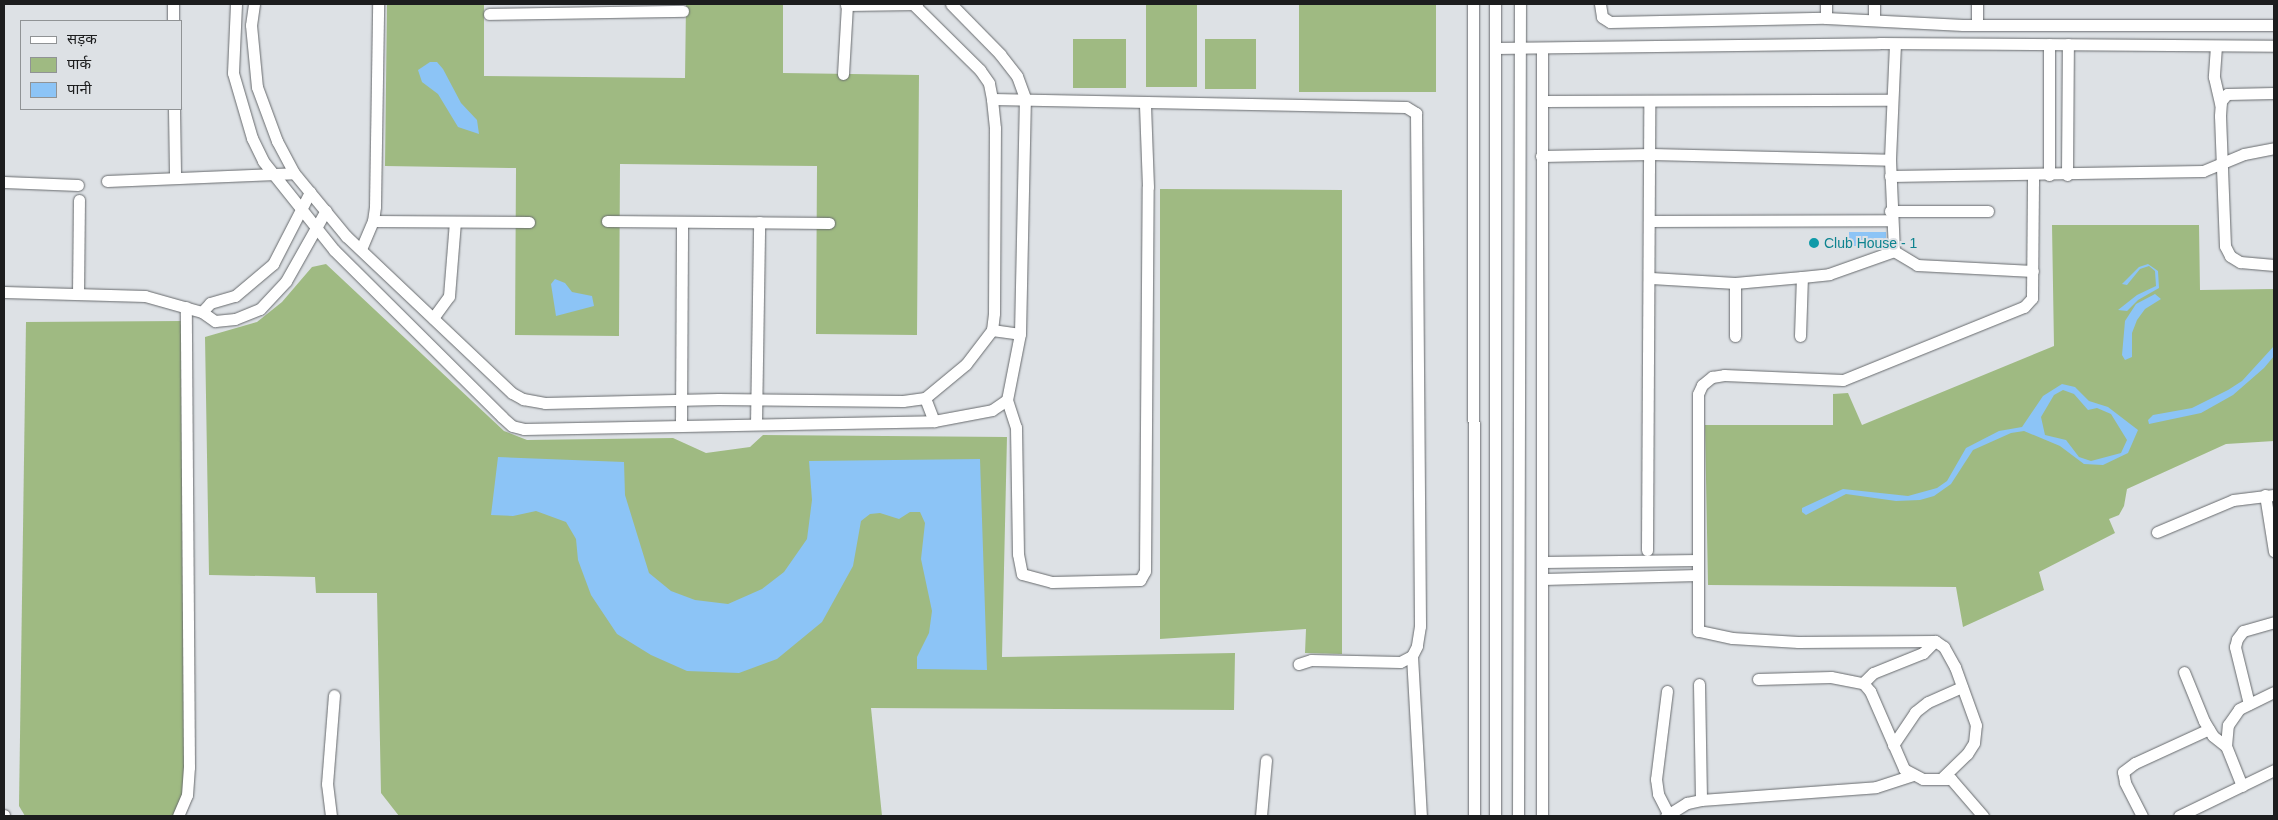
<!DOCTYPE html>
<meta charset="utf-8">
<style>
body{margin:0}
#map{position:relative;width:2278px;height:820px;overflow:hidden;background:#dde1e5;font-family:Helvetica,"Noto Sans Devanagari",sans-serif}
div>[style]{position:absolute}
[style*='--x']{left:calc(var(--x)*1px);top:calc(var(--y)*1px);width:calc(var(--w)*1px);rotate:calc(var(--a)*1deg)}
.green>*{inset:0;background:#9fba82;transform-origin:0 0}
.water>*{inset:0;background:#8cc4f6;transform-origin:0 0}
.roads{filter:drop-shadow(0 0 1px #676a6d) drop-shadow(0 0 1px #676a6d)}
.minor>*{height:11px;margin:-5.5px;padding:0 5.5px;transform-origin:5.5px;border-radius:5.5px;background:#fff}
.dots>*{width:14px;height:14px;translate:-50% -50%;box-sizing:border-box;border:2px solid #dde1e5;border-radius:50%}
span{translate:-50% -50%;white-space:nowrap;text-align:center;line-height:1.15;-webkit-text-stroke:4px #dde1e5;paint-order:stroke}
.culture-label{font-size:14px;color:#0d838f}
.left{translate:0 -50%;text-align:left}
.frame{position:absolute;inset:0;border:5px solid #1c1d1e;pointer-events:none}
.legend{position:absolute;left:20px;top:20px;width:162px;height:90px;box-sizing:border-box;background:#dde1e5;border:1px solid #909395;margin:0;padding:6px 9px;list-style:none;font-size:15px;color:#1c1d1e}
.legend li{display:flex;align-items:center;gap:10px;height:25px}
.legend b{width:25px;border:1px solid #909395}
</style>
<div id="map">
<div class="green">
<i style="clip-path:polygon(387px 4px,484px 4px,484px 76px,685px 78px,686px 4px,783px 4px,783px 73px,919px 75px,917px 335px,816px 334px,817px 166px,620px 164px,619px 336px,515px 335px,516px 168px,385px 166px)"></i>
<i style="left:1146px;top:4px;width:51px;height:83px"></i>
<i style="left:1299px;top:4px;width:137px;height:88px"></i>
<i style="left:1073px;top:39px;width:53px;height:49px"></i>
<i style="left:1205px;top:39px;width:51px;height:50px"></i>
<i style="clip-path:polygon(1160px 189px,1342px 190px,1342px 654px,1305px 653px,1306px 629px,1160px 639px)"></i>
<i style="clip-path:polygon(2052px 225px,2199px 225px,2200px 290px,2274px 289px,2274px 441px,2226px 444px,2127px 489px,2124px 506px,2119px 515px,2109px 519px,2115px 533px,2039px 572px,2044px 590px,1963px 627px,1956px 587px,1708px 585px,1705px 425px,1833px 425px,1833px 394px,1848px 393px,1862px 425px,2054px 346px)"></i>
<i style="clip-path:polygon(326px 264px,504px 431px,527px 440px,673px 438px,706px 453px,750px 447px,763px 435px,1007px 437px,1002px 657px,1235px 653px,1234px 710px,871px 708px,882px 816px,399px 816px,381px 793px,377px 593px,316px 593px,315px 577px,209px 575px,205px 337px,257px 322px,282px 302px,312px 267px)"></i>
<i style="clip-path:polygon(182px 321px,191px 795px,185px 816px,25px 816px,19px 806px,26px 322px)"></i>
</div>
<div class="water">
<i style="clip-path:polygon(430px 62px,437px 62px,443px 69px,461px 103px,477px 120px,479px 134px,458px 127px,438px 94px,422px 82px,418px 70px)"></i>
<i style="left:1849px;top:232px;width:37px;height:14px"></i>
<i style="clip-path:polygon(2148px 264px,2158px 271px,2159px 288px,2138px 300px,2127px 311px,2118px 310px,2137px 295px,2156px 286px,2155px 271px,2149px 266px,2140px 269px,2127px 285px,2122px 284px,2139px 267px)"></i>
<i style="clip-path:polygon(555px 279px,565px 283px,572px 292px,592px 296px,594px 306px,556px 316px,551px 284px)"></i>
<i style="clip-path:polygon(2155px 294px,2161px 299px,2145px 309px,2137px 320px,2132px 333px,2132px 357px,2125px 360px,2122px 355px,2125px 321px,2136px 304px)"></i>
<i style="clip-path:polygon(2274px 346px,2274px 356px,2264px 368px,2233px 395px,2201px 413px,2149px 424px,2148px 420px,2153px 415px,2192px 408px,2228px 390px,2242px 381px)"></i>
<i style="clip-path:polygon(evenodd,2062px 384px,2075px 387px,2089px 401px,2108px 407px,2138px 430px,2128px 453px,2103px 465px,2084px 464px,2060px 446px,2024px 431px,2011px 433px,1973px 450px,1951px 484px,1934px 496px,1920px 500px,1896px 501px,1846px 494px,1806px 515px,1802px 512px,1802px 508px,1843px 489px,1908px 496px,1937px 488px,1947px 481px,1966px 448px,1999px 431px,2022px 427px,2043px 396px,2062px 384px,2063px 390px,2074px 394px,2088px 410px,2097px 408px,2111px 414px,2127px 440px,2121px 453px,2091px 461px,2079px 457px,2066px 440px,2045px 435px,2041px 417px,2054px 395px,2063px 390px)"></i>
<i style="clip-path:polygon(498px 457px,624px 462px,625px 495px,649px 573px,671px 591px,695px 600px,728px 604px,762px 589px,784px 572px,807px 539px,812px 500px,809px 461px,980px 459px,987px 670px,917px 669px,917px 657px,929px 633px,932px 611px,921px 559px,925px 523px,920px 512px,910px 512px,899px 519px,880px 513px,870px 514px,861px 521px,853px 566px,822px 622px,777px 659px,739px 673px,687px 671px,651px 655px,617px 634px,591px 595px,578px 560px,576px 539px,566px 522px,536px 511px,513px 516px,491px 515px)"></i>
</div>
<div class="roads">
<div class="minor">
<i style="--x:173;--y:4;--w:17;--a:90"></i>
<i style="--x:236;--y:4;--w:69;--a:92.5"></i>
<i style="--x:233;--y:73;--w:68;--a:73.7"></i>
<i style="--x:252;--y:138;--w:25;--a:64"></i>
<i style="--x:263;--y:161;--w:114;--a:51.4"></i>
<i style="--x:334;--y:250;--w:237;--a:44.8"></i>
<i style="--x:502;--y:417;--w:13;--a:42"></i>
<i style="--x:512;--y:426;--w:12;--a:14"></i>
<i style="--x:524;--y:429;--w:410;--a:-1.1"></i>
<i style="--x:934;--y:421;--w:59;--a:-10.7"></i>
<i style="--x:992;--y:410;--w:18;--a:-34"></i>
<i style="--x:1007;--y:400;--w:67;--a:-78.9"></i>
<i style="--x:1020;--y:334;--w:236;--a:-88.8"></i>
<i style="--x:1025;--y:98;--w:23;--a:-110"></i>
<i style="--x:1017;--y:76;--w:28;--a:-128"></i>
<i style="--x:1000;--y:54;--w:70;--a:-134.4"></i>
<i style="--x:254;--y:4;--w:21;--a:98"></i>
<i style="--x:251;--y:25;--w:62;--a:84.5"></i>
<i style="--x:257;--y:87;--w:58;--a:69.7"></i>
<i style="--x:277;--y:141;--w:36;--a:62"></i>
<i style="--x:294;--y:173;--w:82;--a:50.5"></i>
<i style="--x:346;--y:236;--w:228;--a:43.4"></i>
<i style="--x:512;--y:393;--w:13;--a:29"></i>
<i style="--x:523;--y:399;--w:22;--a:10"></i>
<i style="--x:545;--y:403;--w:173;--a:-1.3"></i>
<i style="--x:718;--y:399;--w:185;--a:0.6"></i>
<i style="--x:903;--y:401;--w:22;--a:-8"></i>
<i style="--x:925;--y:398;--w:53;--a:-39.7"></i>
<i style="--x:966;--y:364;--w:43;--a:-52.6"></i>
<i style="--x:992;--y:330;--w:17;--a:-83"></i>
<i style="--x:994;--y:313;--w:185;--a:-89.7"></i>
<i style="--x:995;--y:128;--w:29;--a:-96"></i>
<i style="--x:992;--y:99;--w:16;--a:-101"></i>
<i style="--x:989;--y:83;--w:16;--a:-125"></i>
<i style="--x:980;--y:70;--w:94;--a:-135.4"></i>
<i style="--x:1473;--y:4;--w:812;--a:89.93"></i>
<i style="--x:1600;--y:4;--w:13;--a:81"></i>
<i style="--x:1602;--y:17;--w:9;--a:32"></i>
<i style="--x:1610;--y:22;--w:216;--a:-1.1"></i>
<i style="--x:1826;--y:18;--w:137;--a:2.9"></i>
<i style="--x:1963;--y:25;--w:311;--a:0"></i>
<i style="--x:1826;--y:4;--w:14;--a:90"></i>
<i style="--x:846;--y:5;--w:71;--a:-0.8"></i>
<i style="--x:489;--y:14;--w:194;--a:-0.9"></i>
<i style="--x:1874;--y:20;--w:16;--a:-90"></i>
<i style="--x:1977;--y:25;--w:21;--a:-90"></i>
<i style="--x:1895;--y:44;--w:116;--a:92.5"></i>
<i style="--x:1890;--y:160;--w:91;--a:87.5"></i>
<i style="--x:1894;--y:251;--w:27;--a:31"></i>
<i style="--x:1917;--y:265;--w:116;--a:3"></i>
<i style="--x:2216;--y:46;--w:31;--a:94"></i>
<i style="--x:2214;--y:77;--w:28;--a:77"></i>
<i style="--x:1495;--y:48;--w:384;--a:-0.7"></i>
<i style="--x:1879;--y:43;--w:395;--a:0.4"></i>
<i style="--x:843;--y:74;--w:70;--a:-86.7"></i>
<i style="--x:2274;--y:93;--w:47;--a:178.8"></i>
<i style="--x:2227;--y:94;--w:9;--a:131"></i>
<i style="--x:2221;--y:101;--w:15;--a:94"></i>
<i style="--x:2220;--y:116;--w:130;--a:87.8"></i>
<i style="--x:2225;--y:246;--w:11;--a:63"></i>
<i style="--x:2230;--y:256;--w:12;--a:31"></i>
<i style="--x:2240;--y:262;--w:34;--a:5"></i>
<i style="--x:992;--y:99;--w:414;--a:1.1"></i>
<i style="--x:1406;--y:107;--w:12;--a:31"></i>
<i style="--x:1416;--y:113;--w:513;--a:89.55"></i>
<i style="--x:1420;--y:626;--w:20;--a:99"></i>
<i style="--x:1417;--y:646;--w:11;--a:117"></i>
<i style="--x:1412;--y:656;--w:13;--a:153"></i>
<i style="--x:1400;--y:662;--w:89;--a:-178.7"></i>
<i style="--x:1311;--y:660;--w:13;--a:162"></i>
<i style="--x:1542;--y:101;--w:349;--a:-0.2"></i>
<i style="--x:174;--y:109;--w:67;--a:89.1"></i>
<i style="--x:1541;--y:156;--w:110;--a:-1"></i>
<i style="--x:1651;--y:154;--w:239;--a:1.4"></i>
<i style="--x:2049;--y:175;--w:131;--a:-90"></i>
<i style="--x:2067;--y:175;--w:131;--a:-89.6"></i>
<i style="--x:1890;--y:176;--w:313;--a:-0.9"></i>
<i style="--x:2203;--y:171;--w:44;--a:-22.5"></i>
<i style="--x:2244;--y:154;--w:31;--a:-11"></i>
<i style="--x:107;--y:181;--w:187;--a:-2.4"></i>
<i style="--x:4;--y:182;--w:74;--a:2.3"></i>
<i style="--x:1890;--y:211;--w:98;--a:0"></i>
<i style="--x:373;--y:221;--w:156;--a:0.4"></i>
<i style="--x:607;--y:221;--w:222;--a:0.5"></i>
<i style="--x:1650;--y:221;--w:240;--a:-0.2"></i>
<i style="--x:361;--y:249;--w:30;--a:-67"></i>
<i style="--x:373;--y:221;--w:15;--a:-82"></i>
<i style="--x:375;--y:206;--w:202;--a:-89.1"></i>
<i style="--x:1651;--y:278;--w:84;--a:3.4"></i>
<i style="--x:1735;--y:283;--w:67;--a:-5.1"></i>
<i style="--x:1802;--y:277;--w:27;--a:-6"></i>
<i style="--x:1829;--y:274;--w:69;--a:-19.5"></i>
<i style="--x:1735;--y:283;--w:53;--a:90"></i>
<i style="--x:4;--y:292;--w:141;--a:1.6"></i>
<i style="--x:145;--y:296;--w:59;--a:15.7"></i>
<i style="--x:202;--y:312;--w:16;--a:35"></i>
<i style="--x:215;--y:321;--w:20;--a:-6"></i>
<i style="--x:235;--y:319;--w:27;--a:-22"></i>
<i style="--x:260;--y:309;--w:38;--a:-47"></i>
<i style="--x:286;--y:281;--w:81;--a:-60.6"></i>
<i style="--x:78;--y:294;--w:94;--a:-89.4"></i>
<i style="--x:202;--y:312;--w:12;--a:-48"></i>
<i style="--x:210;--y:303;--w:26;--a:-16"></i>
<i style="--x:235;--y:296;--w:50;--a:-40.1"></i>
<i style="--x:273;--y:264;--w:81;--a:-62.8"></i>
<i style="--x:433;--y:318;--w:27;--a:-54"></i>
<i style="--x:449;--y:296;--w:74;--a:-85.4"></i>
<i style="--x:992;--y:330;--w:28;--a:8"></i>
<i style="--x:1800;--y:336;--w:59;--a:-88.1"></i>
<i style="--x:925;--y:398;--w:25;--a:69"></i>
<i style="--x:1007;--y:400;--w:28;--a:72"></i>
<i style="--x:1016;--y:427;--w:127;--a:89.1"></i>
<i style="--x:1018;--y:554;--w:20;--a:79"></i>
<i style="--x:1022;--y:574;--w:31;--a:15"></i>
<i style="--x:1052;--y:582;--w:88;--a:-1.3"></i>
<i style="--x:1140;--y:580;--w:10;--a:-61"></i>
<i style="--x:1145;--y:571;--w:384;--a:-89.6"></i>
<i style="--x:1148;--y:187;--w:83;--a:-92.1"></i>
<i style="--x:681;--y:424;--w:200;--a:-89.7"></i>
<i style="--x:756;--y:424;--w:202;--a:-89.1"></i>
<i style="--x:2265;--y:495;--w:57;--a:80.9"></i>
<i style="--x:2157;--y:532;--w:82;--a:-22.8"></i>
<i style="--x:2233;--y:500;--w:41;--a:-7"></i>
<i style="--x:1647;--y:550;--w:447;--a:-89.7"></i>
<i style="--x:1543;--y:562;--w:155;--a:-0.7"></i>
<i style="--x:1543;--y:579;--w:155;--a:-1.5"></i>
<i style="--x:1412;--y:656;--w:160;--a:86.8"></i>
<i style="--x:2184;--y:672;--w:53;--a:67.8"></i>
<i style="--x:2204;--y:721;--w:17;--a:59"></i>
<i style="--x:2213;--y:736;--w:16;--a:38"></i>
<i style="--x:1758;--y:679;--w:73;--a:-1.6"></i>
<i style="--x:1831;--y:677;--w:33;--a:11"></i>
<i style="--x:1863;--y:683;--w:11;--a:49"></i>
<i style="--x:1870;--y:691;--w:85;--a:66.4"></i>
<i style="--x:1904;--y:769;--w:21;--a:28"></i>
<i style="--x:1923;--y:779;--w:28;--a:0"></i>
<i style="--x:1951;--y:779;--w:49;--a:49.1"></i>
<i style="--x:1863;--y:683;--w:14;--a:-45"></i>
<i style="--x:1873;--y:673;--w:54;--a:-21.8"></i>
<i style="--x:1923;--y:653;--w:17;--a:-45"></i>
<i style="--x:1699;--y:684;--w:116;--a:89"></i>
<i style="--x:1667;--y:691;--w:89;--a:97.1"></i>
<i style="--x:1656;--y:779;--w:15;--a:82"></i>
<i style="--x:1658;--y:794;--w:22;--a:63"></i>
<i style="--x:2249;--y:704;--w:59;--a:-103.8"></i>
<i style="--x:2235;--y:647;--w:8;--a:-76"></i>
<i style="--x:2237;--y:639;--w:10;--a:-53"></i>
<i style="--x:2243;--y:631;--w:32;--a:-16"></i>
<i style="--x:1893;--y:745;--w:40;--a:-56"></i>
<i style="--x:1915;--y:712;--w:16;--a:-38"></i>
<i style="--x:1928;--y:702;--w:37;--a:-24"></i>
<i style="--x:1943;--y:777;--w:33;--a:-44"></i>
<i style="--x:1967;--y:754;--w:13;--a:-58"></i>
<i style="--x:1974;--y:743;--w:18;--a:-84"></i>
<i style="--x:1976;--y:725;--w:62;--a:-109.9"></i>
<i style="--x:1955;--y:667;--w:23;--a:-119"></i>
<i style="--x:1944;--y:647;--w:11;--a:-146"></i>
<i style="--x:1935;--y:641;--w:137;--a:179.6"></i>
<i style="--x:1798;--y:642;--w:66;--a:-176.5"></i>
<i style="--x:1732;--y:638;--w:35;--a:-168"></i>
<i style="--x:1698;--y:631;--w:237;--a:-90"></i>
<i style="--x:1698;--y:394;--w:10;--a:-66"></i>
<i style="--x:1702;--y:385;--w:13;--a:-39"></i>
<i style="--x:1712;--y:377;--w:12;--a:-9"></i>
<i style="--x:1724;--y:375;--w:119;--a:2.4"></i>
<i style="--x:1843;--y:380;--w:195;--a:-22"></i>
<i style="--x:2024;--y:307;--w:12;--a:-48"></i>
<i style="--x:2032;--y:298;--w:122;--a:-89.5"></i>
<i style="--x:2242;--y:786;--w:43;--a:-111.8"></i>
<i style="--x:2226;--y:746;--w:21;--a:-85"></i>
<i style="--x:2228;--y:725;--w:19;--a:-55"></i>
<i style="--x:2239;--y:709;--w:39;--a:-26"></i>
<i style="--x:4;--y:815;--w:1;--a:90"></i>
<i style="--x:178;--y:816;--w:23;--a:-67"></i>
<i style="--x:187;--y:795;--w:28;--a:-86"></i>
<i style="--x:189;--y:767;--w:460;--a:-90.4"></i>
<i style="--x:331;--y:816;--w:32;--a:-97"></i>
<i style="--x:327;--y:784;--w:89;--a:-85.5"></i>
<i style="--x:1261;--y:816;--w:56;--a:-84.9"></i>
<i style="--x:1495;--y:816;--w:812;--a:-90"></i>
<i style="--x:1518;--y:816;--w:812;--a:-89.86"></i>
<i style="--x:1542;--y:816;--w:768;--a:-90"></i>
<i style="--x:1666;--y:816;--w:25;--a:-32"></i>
<i style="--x:1687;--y:803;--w:14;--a:-12"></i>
<i style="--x:1701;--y:800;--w:175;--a:-4.2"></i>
<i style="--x:1876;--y:787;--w:38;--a:-18"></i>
<i style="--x:2142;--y:816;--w:38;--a:-117"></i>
<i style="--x:2125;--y:782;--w:10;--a:-101"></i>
<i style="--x:2123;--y:772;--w:15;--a:-37"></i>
<i style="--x:2135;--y:763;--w:81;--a:-24.7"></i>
<i style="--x:2179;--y:816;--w:106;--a:-25.8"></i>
</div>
</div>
<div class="dots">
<i style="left:1814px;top:243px;background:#0f9aa8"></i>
</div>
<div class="culture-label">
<span class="left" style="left:1824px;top:243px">Club House - 1</span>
</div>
<div class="frame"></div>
<ul class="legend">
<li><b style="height:6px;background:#fff"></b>सड़क</li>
<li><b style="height:14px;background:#9fba82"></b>पार्क</li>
<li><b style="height:14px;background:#8cc4f6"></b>पानी</li>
</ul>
</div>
